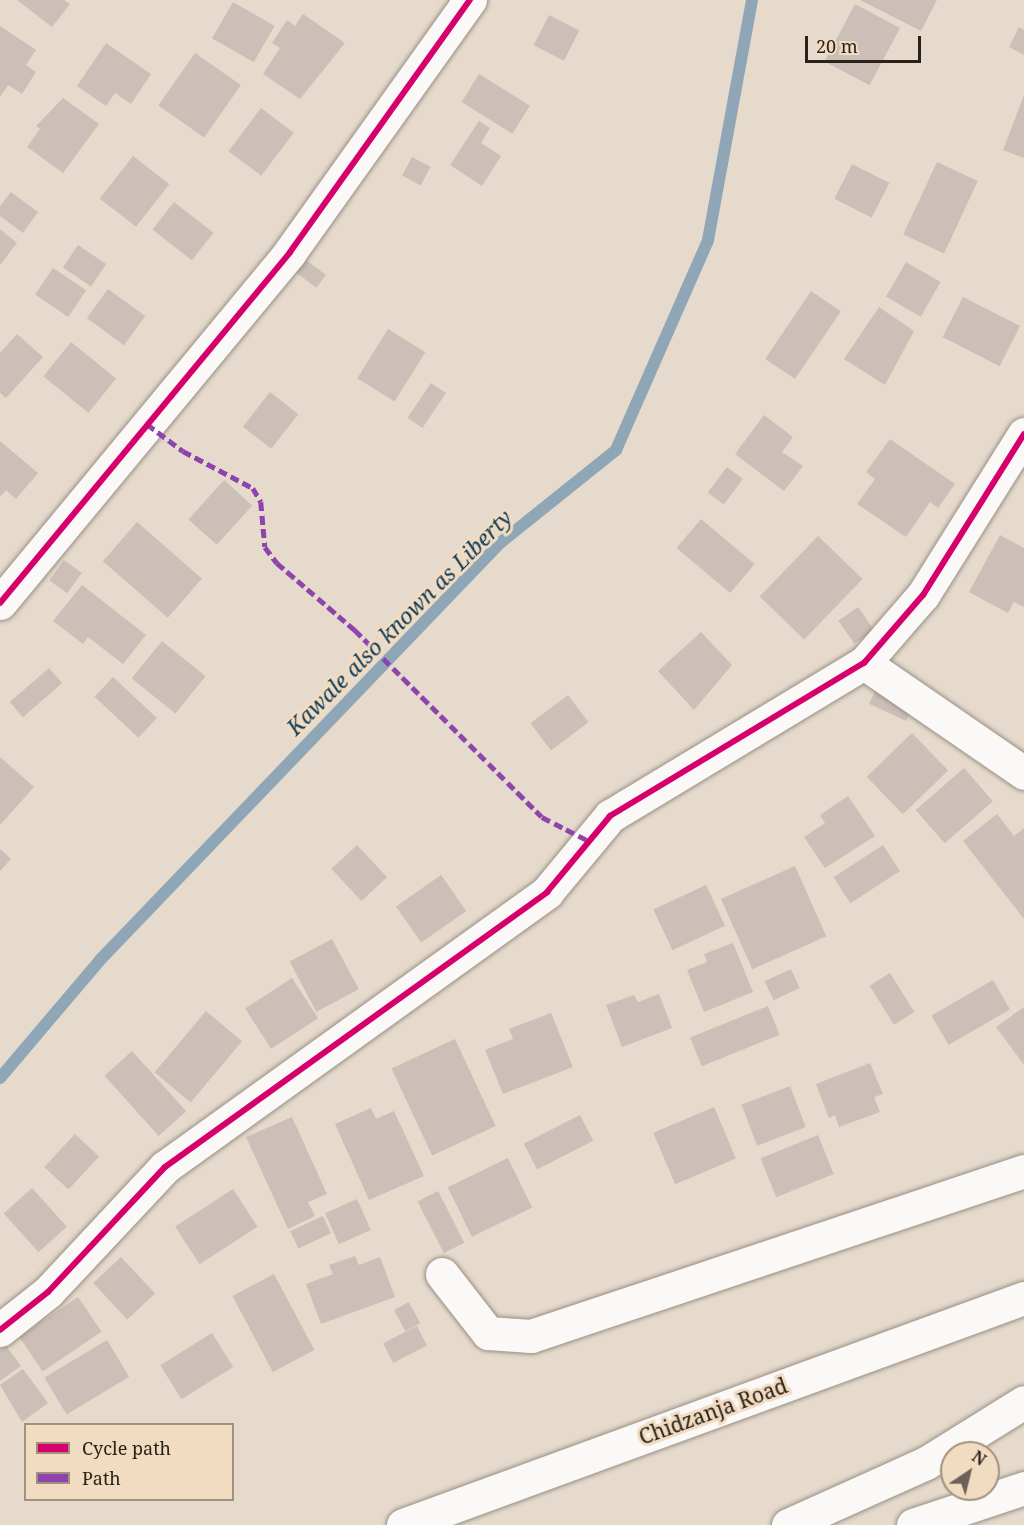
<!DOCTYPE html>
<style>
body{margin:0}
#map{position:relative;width:1024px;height:1525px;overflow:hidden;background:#e6dacc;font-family:"Noto Serif",serif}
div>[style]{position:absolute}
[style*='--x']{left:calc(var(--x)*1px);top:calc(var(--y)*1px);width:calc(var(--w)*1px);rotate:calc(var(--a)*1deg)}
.stream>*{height:12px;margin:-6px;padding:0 6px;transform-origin:6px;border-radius:6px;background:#8ea6b6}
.building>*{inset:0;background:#cbbfb7;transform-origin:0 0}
.roads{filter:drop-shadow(0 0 2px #988f84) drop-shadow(0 0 2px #988f84)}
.minor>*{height:33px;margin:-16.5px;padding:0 16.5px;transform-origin:16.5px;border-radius:16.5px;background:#fbf9f7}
.quiet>*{height:4.5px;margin-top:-2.25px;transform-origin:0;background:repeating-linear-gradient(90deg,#8e44ad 0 9px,transparent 0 13.5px)}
.cycleway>*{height:6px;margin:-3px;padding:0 3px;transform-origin:3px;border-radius:3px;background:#d6006c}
span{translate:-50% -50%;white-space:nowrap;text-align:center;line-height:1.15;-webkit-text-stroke:6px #f1dbc1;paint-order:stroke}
.street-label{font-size:21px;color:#2a2219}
.water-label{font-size:22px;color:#0d3c5b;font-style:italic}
.legend{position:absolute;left:24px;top:1423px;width:210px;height:78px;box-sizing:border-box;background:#f1dbc1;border:2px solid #a1917e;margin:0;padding:8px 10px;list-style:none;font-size:18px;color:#2a2219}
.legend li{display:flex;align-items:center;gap:12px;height:30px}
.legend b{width:30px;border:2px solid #a1917e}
.north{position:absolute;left:940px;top:1441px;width:60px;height:60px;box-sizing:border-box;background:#f1dbc1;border:2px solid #a1917e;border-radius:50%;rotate:35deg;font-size:16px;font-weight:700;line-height:24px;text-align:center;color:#2a2219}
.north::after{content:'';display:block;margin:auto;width:21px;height:27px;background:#6c6258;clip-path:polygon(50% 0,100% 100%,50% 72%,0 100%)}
.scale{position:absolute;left:805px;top:36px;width:116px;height:27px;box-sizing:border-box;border:3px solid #2a2219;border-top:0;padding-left:8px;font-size:18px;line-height:21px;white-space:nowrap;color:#2a2219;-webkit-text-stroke:4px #f1dbc1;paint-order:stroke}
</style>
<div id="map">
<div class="stream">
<i style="--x:0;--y:1078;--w:155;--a:-49.7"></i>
<i style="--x:100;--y:960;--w:578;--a:-46.19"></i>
<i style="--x:500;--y:543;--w:149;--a:-38.7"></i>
<i style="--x:616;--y:450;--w:229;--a:-66.3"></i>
<i style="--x:708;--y:240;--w:244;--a:-79.6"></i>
</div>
<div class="building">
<i style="clip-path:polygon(17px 0,64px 0,70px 4px,52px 27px)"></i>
<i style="clip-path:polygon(860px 0,937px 0,921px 31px)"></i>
<i style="left:233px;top:2px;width:48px;height:42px;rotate:30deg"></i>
<i style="left:855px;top:4px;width:51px;height:65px;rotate:28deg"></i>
<i style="clip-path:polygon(303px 14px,345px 43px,300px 99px,263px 74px,280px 48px,272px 43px,287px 20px,295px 26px)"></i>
<i style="left:549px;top:15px;width:34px;height:34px;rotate:27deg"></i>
<i style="clip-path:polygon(0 26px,36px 50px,26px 65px,36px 72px,22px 94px,8px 85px,0 97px)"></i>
<i style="clip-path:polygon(1019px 27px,1024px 30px,1024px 55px,1009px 47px)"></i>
<i style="clip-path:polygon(106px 43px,151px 74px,131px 104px,115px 93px,106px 106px,77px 86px)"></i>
<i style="left:195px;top:53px;width:56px;height:64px;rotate:35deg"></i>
<i style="left:479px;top:74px;width:60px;height:33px;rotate:32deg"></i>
<i style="clip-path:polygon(1024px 95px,1024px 158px,1003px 150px)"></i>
<i style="clip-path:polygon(63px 98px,99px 124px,63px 173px,27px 147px,40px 129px,36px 126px)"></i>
<i style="left:261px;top:108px;width:41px;height:54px;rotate:37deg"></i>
<i style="clip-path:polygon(479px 121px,490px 128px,481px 143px,501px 156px,482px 186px,450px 165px)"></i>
<i style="left:133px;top:156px;width:46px;height:54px;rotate:38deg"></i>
<i style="left:412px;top:157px;width:21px;height:21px;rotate:28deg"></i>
<i style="left:937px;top:162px;width:45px;height:80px;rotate:25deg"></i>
<i style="left:852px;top:164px;width:42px;height:39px;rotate:27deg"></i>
<i style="clip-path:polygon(11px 192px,38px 212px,23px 233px,0 216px,0 206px)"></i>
<i style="left:174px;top:202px;width:50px;height:35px;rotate:38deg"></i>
<i style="clip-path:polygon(0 229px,17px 243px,0 265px)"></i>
<i style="left:78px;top:245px;width:34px;height:27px;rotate:34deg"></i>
<i style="left:306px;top:260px;width:25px;height:16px;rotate:37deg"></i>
<i style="left:906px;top:262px;width:40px;height:40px;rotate:30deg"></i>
<i style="left:53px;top:268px;width:40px;height:32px;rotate:34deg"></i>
<i style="left:108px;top:289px;width:46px;height:36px;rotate:36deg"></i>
<i style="left:811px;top:291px;width:36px;height:82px;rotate:34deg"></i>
<i style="left:963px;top:297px;width:64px;height:45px;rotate:27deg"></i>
<i style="clip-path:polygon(879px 307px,914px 331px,885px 385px,844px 359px)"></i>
<i style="left:388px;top:329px;width:44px;height:58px;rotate:32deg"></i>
<i style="clip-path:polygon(17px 334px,43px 357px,6px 398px,0 393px,0 353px)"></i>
<i style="left:71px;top:342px;width:58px;height:44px;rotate:39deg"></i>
<i style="left:431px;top:383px;width:18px;height:42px;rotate:34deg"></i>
<i style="left:270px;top:392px;width:36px;height:44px;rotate:38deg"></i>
<i style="clip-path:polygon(764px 415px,793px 437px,782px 452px,803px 466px,784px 491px,735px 454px)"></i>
<i style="clip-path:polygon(890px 439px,955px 484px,938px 508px,930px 502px,906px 537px,857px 504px,875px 479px,866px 472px)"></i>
<i style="clip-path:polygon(0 441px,38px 473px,16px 499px,6px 490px,0 497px)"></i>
<i style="left:727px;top:467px;width:20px;height:32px;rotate:37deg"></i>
<i style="left:224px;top:480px;width:38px;height:53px;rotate:42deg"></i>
<i style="left:701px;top:519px;width:70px;height:38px;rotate:40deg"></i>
<i style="left:137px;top:522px;width:86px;height:52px;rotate:41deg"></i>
<i style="clip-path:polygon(1000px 535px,1024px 548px,1024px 607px,1014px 602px,1008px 613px,969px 592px)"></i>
<i style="left:818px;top:536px;width:62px;height:84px;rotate:44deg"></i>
<i style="left:64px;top:560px;width:22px;height:25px;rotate:36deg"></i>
<i style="clip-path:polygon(82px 585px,146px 635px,123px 664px,88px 637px,83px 644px,53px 621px)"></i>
<i style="left:858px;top:607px;width:28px;height:24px;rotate:55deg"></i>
<i style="clip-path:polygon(701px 632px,732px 665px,694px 710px,658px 671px)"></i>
<i style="left:162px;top:641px;width:56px;height:48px;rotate:39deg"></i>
<i style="left:49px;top:668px;width:20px;height:52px;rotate:49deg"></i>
<i style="left:113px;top:677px;width:60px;height:27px;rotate:43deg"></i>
<i style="left:875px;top:691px;width:41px;height:14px;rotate:25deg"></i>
<i style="left:568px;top:695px;width:34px;height:47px;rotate:53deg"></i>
<i style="left:912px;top:733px;width:52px;height:63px;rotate:46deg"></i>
<i style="clip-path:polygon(0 757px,34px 787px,0 825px)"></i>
<i style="left:964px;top:768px;width:44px;height:64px;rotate:49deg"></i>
<i style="clip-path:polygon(848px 796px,875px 836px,825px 868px,804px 837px,825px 823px,820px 815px)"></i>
<i style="clip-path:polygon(997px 814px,1014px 836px,1024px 828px,1024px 919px,963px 841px)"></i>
<i style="left:357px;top:845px;width:44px;height:35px;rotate:47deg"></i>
<i style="left:883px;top:845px;width:31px;height:59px;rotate:57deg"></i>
<i style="clip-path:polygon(0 849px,11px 859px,0 871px)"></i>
<i style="left:795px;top:866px;width:77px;height:81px;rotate:66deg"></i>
<i style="left:441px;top:875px;width:44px;height:55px;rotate:55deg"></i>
<i style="left:706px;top:885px;width:45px;height:58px;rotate:65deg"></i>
<i style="left:332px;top:939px;width:57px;height:48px;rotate:62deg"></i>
<i style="clip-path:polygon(733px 943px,753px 992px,704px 1012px,687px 970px,707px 962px,704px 954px)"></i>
<i style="left:791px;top:969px;width:21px;height:29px;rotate:65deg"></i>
<i style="left:890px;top:973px;width:46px;height:24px;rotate:58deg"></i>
<i style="left:292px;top:978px;width:48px;height:56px;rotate:57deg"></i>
<i style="left:993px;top:980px;width:34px;height:71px;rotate:60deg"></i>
<i style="clip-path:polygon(659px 994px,672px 1028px,622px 1047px,606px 1005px,634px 995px,638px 1002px)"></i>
<i style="left:768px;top:1006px;width:31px;height:84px;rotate:68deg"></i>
<i style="clip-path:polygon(1024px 1007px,1024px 1065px,996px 1027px)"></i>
<i style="left:206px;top:1011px;width:47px;height:80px;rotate:40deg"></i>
<i style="clip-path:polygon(551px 1013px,573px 1067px,503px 1094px,485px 1050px,513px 1039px,509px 1029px)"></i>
<i style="left:455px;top:1039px;width:96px;height:70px;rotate:65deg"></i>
<i style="left:132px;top:1051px;width:81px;height:37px;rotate:48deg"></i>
<i style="clip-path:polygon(870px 1063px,883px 1094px,874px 1097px,880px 1112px,839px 1127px,835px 1115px,829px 1118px,816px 1084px)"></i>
<i style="left:790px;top:1086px;width:44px;height:52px;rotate:69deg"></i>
<i style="left:714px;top:1107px;width:56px;height:66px;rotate:67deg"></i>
<i style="clip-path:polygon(371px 1108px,376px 1119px,394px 1111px,424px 1176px,369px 1200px,335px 1124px)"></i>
<i style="left:580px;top:1115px;width:29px;height:63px;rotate:63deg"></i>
<i style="clip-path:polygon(292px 1117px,327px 1194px,308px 1202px,315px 1216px,288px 1229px,246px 1137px)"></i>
<i style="left:75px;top:1134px;width:33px;height:45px;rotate:43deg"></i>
<i style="left:818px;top:1135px;width:42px;height:62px;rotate:68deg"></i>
<i style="left:508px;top:1158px;width:55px;height:67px;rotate:64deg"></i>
<i style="left:32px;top:1188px;width:52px;height:38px;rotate:48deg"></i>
<i style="left:233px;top:1189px;width:45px;height:69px;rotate:57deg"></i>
<i style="left:438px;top:1191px;width:58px;height:23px;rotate:63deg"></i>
<i style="left:357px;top:1199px;width:34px;height:35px;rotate:66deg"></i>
<i style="left:323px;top:1216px;width:19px;height:36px;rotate:65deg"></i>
<i style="clip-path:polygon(355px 1256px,359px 1265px,380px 1257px,395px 1297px,321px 1324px,306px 1284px,333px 1274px,329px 1265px)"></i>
<i style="left:121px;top:1257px;width:50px;height:38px;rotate:47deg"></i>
<i style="left:274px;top:1274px;width:86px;height:47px;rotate:62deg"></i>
<i style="left:78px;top:1297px;width:42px;height:71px;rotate:56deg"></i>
<i style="left:409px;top:1302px;width:24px;height:17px;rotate:62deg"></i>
<i style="left:417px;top:1326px;width:22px;height:38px;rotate:63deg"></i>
<i style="left:212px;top:1333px;width:40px;height:61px;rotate:58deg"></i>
<i style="left:107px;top:1340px;width:43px;height:73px;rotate:59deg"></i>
<i style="clip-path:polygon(6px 1346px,21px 1366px,0 1381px,0 1350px)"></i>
<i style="clip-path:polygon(23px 1369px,48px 1403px,22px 1422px,0 1385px)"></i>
</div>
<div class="roads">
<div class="minor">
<i style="--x:0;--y:603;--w:455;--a:-50.4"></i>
<i style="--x:290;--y:252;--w:310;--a:-54.5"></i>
<i style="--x:864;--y:663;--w:194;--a:34.5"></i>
<i style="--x:442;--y:1274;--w:75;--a:52.1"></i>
<i style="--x:488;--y:1333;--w:43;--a:4"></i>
<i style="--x:531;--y:1336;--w:520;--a:-18.5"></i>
<i style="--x:0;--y:1330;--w:61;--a:-38.4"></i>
<i style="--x:48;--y:1292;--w:171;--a:-46.9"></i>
<i style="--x:165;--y:1167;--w:471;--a:-35.7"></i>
<i style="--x:547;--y:892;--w:99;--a:-50.3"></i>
<i style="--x:610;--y:816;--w:297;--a:-31.1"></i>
<i style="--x:864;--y:663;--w:90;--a:-49.1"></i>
<i style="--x:923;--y:595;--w:190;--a:-57.9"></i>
<i style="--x:403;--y:1525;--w:661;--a:-20.08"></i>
<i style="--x:788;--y:1525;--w:151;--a:-24.2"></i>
<i style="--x:926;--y:1463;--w:115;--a:-31.9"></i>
<i style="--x:913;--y:1525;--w:117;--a:-18.4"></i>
</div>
</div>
<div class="quiet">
<i style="--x:147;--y:424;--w:45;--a:36.9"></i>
<i style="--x:183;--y:451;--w:79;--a:27.9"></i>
<i style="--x:253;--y:488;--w:16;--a:60"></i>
<i style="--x:261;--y:502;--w:45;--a:84.9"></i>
<i style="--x:265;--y:547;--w:20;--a:53"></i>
<i style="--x:277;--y:563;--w:103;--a:40.7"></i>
<i style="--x:355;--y:630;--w:264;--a:45"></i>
<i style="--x:542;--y:817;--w:53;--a:27.1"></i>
</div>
<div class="cycleway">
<i style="--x:0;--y:603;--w:455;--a:-50.4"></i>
<i style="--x:290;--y:252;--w:310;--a:-54.5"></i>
<i style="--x:0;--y:1330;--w:61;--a:-38.4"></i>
<i style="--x:48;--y:1292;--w:171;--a:-46.9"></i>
<i style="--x:165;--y:1167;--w:471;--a:-35.7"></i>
<i style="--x:547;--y:892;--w:99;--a:-50.3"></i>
<i style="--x:610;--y:816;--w:297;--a:-31.1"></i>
<i style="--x:864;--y:663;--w:90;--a:-49.1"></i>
<i style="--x:923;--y:595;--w:190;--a:-57.9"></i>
</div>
<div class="street-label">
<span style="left:713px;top:1411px;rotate:-20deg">Chidzanja Road</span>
</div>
<div class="water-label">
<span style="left:399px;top:622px;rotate:-45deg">Kawale also known as Liberty</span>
</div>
<ul class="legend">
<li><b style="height:8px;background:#d6006c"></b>Cycle path</li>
<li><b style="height:8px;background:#8e44ad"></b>Path</li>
</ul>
<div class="north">N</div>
<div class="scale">20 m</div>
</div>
